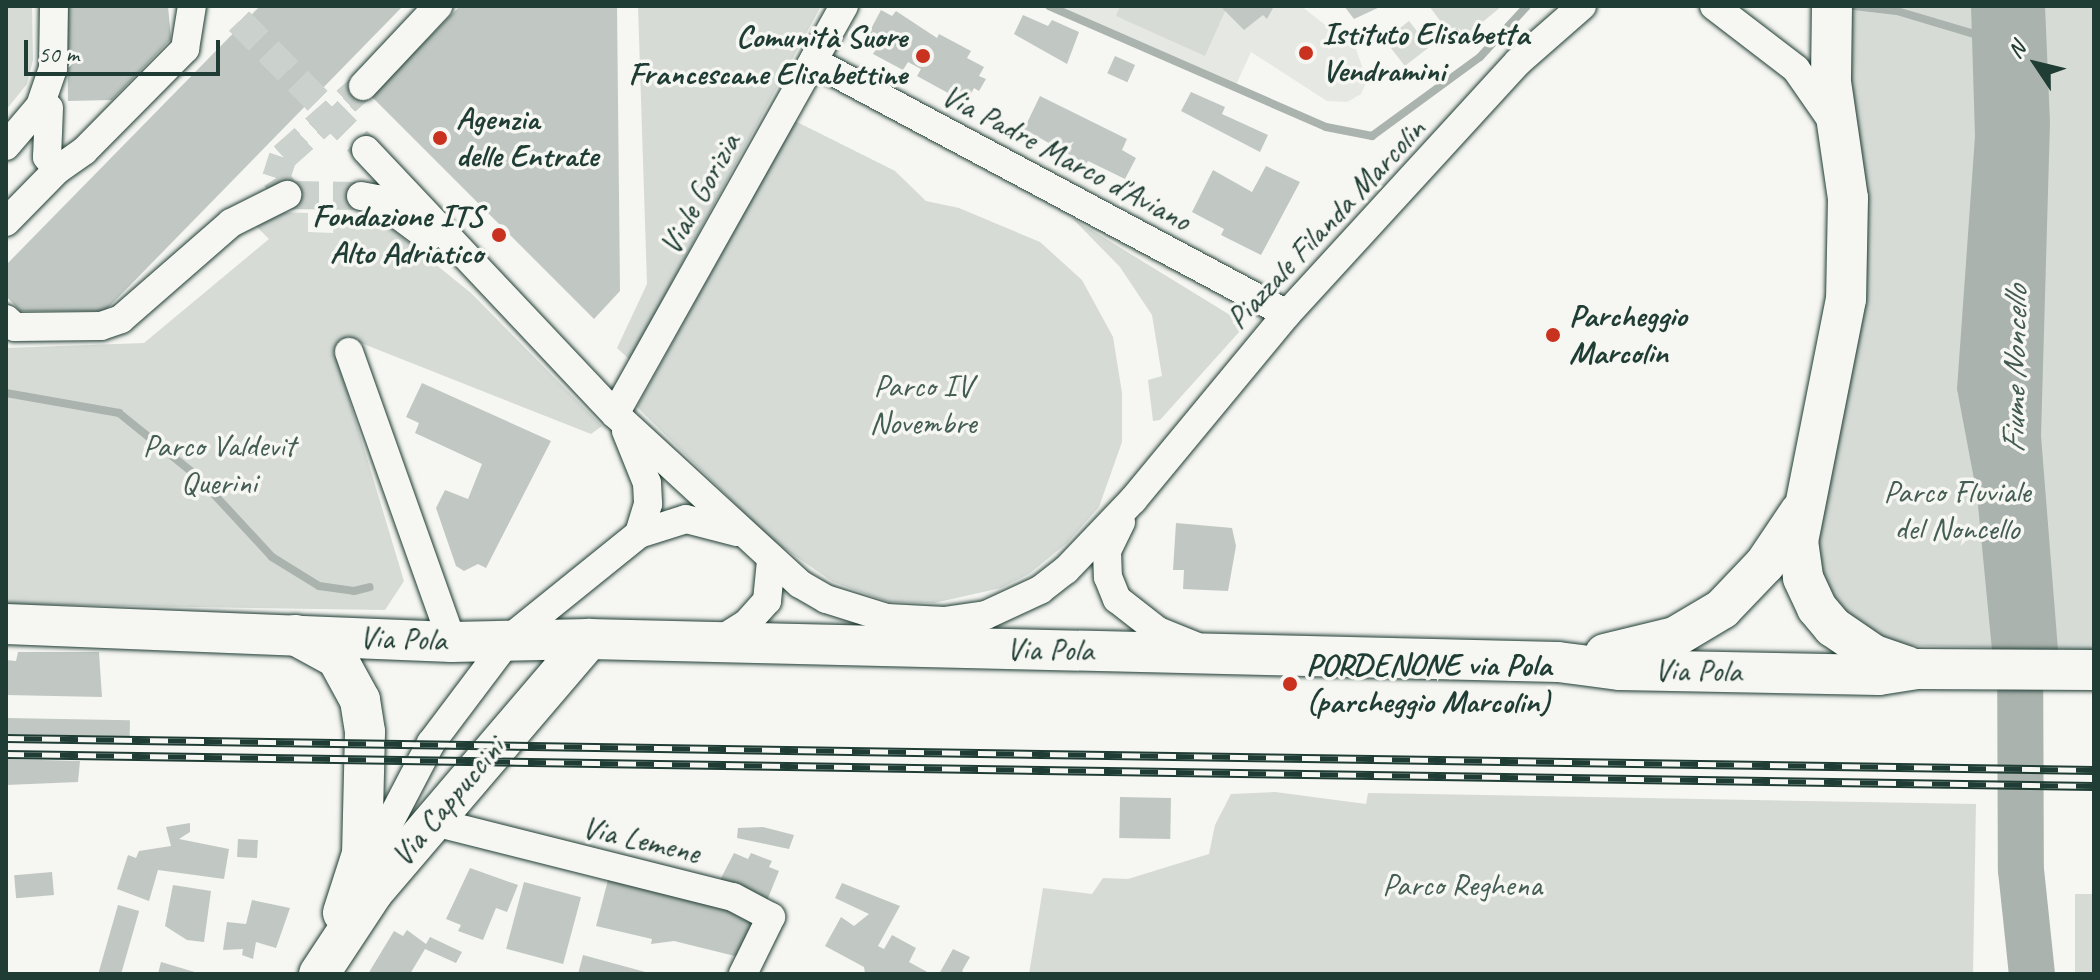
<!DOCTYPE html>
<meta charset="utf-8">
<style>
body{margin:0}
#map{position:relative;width:2100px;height:980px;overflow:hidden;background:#f6f6f2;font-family:Caveat,sans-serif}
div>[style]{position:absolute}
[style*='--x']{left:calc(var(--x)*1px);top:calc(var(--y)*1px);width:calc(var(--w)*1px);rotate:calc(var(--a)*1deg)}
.built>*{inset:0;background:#e6e8e4}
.green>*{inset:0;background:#d6dbd6;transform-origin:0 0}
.water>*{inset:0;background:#aab3ae}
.stream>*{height:8px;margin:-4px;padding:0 4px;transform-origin:4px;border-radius:4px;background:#aab3ae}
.river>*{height:46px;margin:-23px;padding:0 23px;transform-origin:23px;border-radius:23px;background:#aab3ae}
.building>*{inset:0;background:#c1c8c3;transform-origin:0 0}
.street-tunnel>*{height:28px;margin-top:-14px;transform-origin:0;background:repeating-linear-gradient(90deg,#cbd1cc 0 28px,transparent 0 42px)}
.roads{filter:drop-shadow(0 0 2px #1f3d34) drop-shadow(0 0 2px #1f3d34)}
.street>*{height:28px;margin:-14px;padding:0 14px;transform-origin:14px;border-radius:14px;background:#f6f6f2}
.secondary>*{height:40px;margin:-20px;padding:0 20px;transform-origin:20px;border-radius:20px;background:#f6f6f2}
.rail>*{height:9px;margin-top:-4.5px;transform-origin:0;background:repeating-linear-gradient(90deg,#f6f6f2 0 18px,#1f3d34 0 36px);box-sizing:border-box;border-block:2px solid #1f3d34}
.dots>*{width:22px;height:22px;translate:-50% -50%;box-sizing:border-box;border:4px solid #f6f6f2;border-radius:50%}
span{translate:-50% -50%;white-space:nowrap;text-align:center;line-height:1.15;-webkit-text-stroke:7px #f6f6f2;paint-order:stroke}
.poi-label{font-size:32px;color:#1f3d34;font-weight:700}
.left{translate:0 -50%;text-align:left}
.right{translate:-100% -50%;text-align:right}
.street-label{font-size:32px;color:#1f3d34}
.park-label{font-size:32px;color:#445d54}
.water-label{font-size:34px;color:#425a52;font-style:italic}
.frame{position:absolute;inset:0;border:8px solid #1f3d34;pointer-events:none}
.north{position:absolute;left:1996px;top:24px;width:80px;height:80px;-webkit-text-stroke:6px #f6f6f2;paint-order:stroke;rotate:305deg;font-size:22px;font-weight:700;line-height:32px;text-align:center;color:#1f3d34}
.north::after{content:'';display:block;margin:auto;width:28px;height:36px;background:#1f3d34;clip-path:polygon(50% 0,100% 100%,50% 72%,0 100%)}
.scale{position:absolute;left:24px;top:40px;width:196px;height:36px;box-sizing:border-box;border:4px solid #1f3d34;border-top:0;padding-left:10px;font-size:24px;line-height:28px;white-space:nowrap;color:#1f3d34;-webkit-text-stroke:6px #f6f6f2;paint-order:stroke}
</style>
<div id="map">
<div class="built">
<i style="clip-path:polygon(1049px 6px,1301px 6px,1356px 49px,1367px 81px,1361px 94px,1347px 102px,1327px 101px,1251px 52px,1235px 87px)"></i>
</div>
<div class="green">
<i style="clip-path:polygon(6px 6px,32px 6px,33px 60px,27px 84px,6px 110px)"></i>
<i style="clip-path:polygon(638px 6px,821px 6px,630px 360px,617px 348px,647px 284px)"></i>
<i style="clip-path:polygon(1120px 6px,1220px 6px,1226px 9px,1205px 56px,1116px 16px)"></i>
<i style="clip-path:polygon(1429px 6px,1502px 6px,1457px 43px)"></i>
<i style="clip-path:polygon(1854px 6px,2094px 6px,2094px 650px,1886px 645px,1852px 628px,1814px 565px,1844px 60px)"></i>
<i style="left:1409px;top:21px;width:33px;height:31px;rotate:52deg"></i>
<i style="clip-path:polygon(795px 121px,895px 171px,926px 201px,959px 208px,1040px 242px,1082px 280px,1113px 337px,1122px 393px,1122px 442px,1099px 507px,1067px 543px,1029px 574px,1001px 588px,934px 603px,889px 602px,833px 582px,772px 540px,637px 407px)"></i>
<i style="clip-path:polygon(273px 212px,308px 213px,308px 232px,333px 233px,334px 219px,377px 217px,471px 293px,602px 426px,591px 434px,361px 343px,335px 352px,404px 581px,385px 610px,6px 604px,6px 348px,144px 343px,269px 239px,252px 222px)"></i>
<i style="clip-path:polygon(1072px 218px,1230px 315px,1240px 331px,1160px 420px,1153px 421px,1148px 380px,1162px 376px,1152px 315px,1120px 267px)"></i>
<i style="clip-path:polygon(1275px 792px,1366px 804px,1368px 793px,1976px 804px,1973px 974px,1029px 974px,1043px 888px,1092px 894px,1103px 878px,1128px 879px,1209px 854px,1215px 825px,1231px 794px)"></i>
<i style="left:2094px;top:894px;width:80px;height:19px;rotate:90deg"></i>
</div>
<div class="water">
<i style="clip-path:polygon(1971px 6px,2045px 6px,2050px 122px,2041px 436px,2058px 650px,1992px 650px,1977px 495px,1957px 389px,1975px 136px)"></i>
</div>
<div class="stream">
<i style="--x:1049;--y:6;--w:302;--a:23.6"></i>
<i style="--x:1326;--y:127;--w:47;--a:11.1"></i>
<i style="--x:1372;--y:136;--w:134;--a:-36.2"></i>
<i style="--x:1480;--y:57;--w:69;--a:-47.3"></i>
<i style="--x:1854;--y:6;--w:43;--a:6.6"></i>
<i style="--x:1897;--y:11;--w:88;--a:16.6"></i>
<i style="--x:6;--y:393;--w:115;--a:10"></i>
<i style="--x:119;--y:413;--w:102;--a:39"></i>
<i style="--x:198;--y:477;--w:109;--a:47.2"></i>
<i style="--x:272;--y:557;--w:55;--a:31.7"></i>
<i style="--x:319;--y:586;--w:35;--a:8"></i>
<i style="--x:354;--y:591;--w:16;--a:-14"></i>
</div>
<div class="river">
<i style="--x:2020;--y:625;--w:245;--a:89.8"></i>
<i style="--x:2021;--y:870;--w:105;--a:84"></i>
</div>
<div class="building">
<i style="clip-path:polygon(67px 6px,168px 6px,171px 39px,112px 100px,68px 101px)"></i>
<i style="clip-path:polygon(260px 6px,403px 6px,105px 311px,20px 311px,6px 296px,6px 265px)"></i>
<i style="clip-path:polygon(460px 6px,617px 6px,620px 291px,594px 319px,371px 96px)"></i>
<i style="clip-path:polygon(1220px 6px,1274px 6px,1267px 19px,1263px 15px,1244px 30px)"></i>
<i style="clip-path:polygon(1344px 6px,1382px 6px,1354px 19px)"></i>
<i style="clip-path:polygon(881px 10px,892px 16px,896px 11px,937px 38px,939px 34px,971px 51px,967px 58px,984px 67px,979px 76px,986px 79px,979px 91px,974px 88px,969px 97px,951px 87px,948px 93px,917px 76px,921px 69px,908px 62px,903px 70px,873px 54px,876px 49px,864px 42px)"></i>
<i style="clip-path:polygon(1023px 15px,1048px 26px,1052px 20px,1079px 32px,1067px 64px,1014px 34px)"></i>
<i style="left:1115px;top:56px;width:22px;height:19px;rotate:24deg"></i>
<i style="clip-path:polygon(1191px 92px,1225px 107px,1222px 114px,1268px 135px,1260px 152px,1181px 111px)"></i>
<i style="clip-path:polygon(1040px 96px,1127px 139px,1122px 150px,1136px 158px,1125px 179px,1088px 161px,1086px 164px,1024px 129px)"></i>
<i style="clip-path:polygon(1266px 166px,1300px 182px,1261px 255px,1221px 235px,1224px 229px,1192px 212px,1213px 170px,1252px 192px)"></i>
<i style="clip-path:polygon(422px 383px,551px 441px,486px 568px,478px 564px,464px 571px,456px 566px,436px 508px,445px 490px,468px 499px,482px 464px,415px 433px,419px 423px,406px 417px)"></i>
<i style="clip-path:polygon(1176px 523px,1232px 528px,1236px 546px,1228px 591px,1183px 589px,1184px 570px,1173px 570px)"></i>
<i style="clip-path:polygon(18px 652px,99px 652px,102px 697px,6px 695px,6px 660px,16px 661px)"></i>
<i style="left:6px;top:718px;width:124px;height:16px;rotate:1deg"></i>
<i style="clip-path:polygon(6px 759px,80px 761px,78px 782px,6px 785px)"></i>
<i style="left:1120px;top:797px;width:51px;height:41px;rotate:1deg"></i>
<i style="clip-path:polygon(190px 823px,190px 832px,179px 839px,229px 849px,224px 879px,158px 870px,149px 901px,117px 889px,128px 855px,136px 858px,139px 851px,171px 846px,166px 827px)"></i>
<i style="clip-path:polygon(763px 827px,794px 835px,789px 849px,737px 838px,738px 828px)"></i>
<i style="left:238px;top:839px;width:20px;height:18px;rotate:3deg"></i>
<i style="clip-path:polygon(734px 853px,748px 859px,751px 853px,772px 861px,769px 867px,779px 871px,766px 903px,719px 882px)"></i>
<i style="clip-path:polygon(470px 868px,518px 885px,507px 912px,496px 908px,483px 940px,458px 931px,461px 925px,446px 919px)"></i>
<i style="left:52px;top:872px;width:23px;height:38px;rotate:85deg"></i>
<i style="clip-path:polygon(608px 880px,754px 914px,743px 958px,674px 941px,651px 944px,652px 939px,596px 926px)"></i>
<i style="left:524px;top:882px;width:59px;height:69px;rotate:15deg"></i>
<i style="clip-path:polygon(842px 883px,900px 906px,878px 946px,884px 949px,892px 935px,916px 948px,909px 962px,931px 974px,865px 974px,864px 967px,825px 946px,841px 917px,854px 926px,869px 914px,835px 898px)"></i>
<i style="clip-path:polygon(173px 885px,211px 891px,204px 942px,187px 940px,165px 926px)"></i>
<i style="clip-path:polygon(252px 900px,290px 908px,276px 948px,256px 942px,253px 959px,242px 955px,243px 949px,223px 950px,227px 922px,246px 924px)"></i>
<i style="left:118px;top:905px;width:22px;height:72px;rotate:16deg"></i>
<i style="clip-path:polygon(407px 930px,426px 944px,430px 937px,462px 952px,456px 963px,425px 949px,410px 974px,368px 974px,394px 931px,403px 936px)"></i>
<i style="clip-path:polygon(953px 949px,970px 957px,962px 971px,966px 974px,939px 974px)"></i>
<i style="clip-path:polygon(583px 955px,649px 973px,649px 974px,578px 974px)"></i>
<i style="clip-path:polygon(161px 962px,198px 973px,198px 974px,158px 974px)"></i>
</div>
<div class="street-tunnel">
<i style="--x:239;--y:21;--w:181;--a:45.4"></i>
<i style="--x:361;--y:196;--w:74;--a:-179.2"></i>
<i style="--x:287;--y:195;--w:20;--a:-123"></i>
<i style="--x:276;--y:178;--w:22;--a:-72"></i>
<i style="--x:283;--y:157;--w:107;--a:-41.6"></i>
</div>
<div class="roads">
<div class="street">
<i style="--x:1714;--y:6;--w:103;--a:37.5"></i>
<i style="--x:1796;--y:69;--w:60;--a:55.2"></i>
<i style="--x:813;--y:61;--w:537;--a:28.09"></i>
<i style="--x:363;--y:86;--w:110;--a:-46.8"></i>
<i style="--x:49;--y:108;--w:49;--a:92.3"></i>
<i style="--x:47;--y:157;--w:16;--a:52"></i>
<i style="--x:57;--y:170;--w:33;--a:-35"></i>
<i style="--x:84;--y:151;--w:144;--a:-45.3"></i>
<i style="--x:185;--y:49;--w:44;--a:-80.8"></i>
<i style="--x:6;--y:146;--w:52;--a:-49.6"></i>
<i style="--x:40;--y:106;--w:39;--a:-71"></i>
<i style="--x:53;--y:69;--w:63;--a:-89.1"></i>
<i style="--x:366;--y:150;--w:363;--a:46.7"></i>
<i style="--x:615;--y:414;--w:251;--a:42.6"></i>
<i style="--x:800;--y:584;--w:30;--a:30"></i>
<i style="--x:826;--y:599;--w:64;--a:17.3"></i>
<i style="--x:887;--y:618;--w:57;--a:3"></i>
<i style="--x:944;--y:621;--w:42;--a:-8.1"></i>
<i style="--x:986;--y:615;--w:60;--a:-24.8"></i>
<i style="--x:1040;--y:590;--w:33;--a:-38"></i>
<i style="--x:1066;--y:570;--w:97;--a:-46.3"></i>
<i style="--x:1133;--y:500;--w:241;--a:-50.4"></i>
<i style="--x:1287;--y:314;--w:342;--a:-47.5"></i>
<i style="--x:1518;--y:62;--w:85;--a:-41.2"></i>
<i style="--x:361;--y:196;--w:16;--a:11"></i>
<i style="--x:377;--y:199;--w:64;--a:36.7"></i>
<i style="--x:6;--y:222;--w:73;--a:-45.6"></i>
<i style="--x:6;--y:319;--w:12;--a:42"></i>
<i style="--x:15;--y:327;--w:86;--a:-0.7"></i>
<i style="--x:101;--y:326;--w:21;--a:-19"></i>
<i style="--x:121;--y:319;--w:146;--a:-41.1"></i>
<i style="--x:231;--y:223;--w:63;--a:-26.6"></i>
<i style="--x:349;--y:352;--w:308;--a:70.4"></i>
<i style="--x:615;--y:414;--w:468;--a:-60.7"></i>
<i style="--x:626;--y:431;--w:56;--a:68"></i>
<i style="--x:647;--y:483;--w:21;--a:87"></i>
<i style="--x:648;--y:504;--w:31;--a:107"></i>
<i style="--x:1121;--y:522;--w:32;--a:116"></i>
<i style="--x:1107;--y:551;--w:26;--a:88"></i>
<i style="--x:1108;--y:577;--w:24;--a:68"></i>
<i style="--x:1117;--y:599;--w:52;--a:38"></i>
<i style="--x:1158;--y:631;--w:40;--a:22"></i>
<i style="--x:717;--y:642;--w:36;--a:-32"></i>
<i style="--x:747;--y:623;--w:30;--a:-48"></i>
<i style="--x:767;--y:601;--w:40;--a:-84.3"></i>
<i style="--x:430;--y:821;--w:312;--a:14.1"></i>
<i style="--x:733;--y:897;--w:43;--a:27.8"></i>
<i style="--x:771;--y:917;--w:64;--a:116.2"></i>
<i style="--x:363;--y:873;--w:147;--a:-62.4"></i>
<i style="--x:431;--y:743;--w:131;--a:-53"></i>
<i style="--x:510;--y:638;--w:166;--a:-38.9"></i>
<i style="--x:639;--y:534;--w:49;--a:-17.7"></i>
<i style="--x:686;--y:519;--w:53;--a:14.3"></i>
</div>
<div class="secondary">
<i style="--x:1832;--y:6;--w:76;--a:90.8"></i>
<i style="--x:1831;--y:82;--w:117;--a:81.7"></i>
<i style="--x:1848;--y:198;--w:101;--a:91.1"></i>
<i style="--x:1846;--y:299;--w:247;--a:101.2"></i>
<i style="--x:1798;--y:541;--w:37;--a:82"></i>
<i style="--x:1803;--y:578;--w:33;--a:65"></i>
<i style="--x:1817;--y:608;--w:25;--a:50"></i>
<i style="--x:1833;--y:627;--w:50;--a:34.3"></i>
<i style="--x:1874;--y:655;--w:36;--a:19"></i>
<i style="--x:6;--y:624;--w:446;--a:2.3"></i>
<i style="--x:452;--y:642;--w:137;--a:-1.3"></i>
<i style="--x:589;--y:639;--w:969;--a:1.36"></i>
<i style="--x:1558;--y:662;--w:63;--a:7.4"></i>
<i style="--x:1620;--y:670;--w:259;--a:1.1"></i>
<i style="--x:1879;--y:675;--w:37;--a:-9"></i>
<i style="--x:1916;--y:669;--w:178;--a:0.3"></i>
<i style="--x:295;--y:635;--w:48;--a:28.7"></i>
<i style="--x:337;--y:658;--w:48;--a:61.3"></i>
<i style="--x:360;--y:700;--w:32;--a:81"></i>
<i style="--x:365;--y:732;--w:122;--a:91.4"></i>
<i style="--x:362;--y:854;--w:62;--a:107.9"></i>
<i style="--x:1605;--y:654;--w:72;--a:-13.7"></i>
<i style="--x:1675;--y:637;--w:55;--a:-30.8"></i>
<i style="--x:1722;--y:609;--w:62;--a:-46.3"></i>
<i style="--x:1765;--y:564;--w:63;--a:-56.1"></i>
<i style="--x:319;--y:974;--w:98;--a:-56.6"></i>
<i style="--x:373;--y:892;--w:333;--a:-49.5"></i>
</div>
</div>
<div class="rail">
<i style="--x:6;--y:738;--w:2088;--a:0.88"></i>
<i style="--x:6;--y:754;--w:2088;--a:0.88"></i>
</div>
<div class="dots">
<i style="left:1306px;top:53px;background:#c8321e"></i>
<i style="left:923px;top:56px;background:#c8321e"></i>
<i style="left:440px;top:138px;background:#c8321e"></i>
<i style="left:499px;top:235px;background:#c8321e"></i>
<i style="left:1553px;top:335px;background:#c8321e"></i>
<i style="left:1290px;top:684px;background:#c8321e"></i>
</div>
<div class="poi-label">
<span class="left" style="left:1322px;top:53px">Istituto Elisabetta<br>Vendramini</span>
<span class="right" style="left:907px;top:56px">Comunità Suore<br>Francescane Elisabettine</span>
<span class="left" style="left:456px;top:138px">Agenzia<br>delle Entrate</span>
<span class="right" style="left:483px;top:235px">Fondazione ITS<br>Alto Adriatico</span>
<span class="left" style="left:1569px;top:335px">Parcheggio<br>Marcolin</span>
<span class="left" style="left:1306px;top:684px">PORDENONE via Pola<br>(parcheggio Marcolin)</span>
</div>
<div class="street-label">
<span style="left:1066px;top:158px;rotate:28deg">Via Padre Marco d'Aviano</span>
<span style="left:700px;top:194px;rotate:-61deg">Viale Gorizia</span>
<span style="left:1326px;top:224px;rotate:-47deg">Piazzale Filanda Marcolin</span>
<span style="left:403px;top:639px;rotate:2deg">Via Pola</span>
<span style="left:1050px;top:650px;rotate:1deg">Via Pola</span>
<span style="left:1698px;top:671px;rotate:1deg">Via Pola</span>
<span style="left:448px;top:802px;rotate:-50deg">Via Cappuccini</span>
<span style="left:641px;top:840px;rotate:13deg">Via Lemene</span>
</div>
<div class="park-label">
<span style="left:923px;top:405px">Parco IV<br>Novembre</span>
<span style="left:219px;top:465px">Parco Valdevit<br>Querini</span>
<span style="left:1957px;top:511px">Parco Fluviale<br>del Noncello</span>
<span style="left:1462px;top:885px">Parco Reghena</span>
</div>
<div class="water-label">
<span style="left:2014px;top:370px;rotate:-89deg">Fiume Noncello</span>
</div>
<div class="frame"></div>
<div class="north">N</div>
<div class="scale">50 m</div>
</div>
